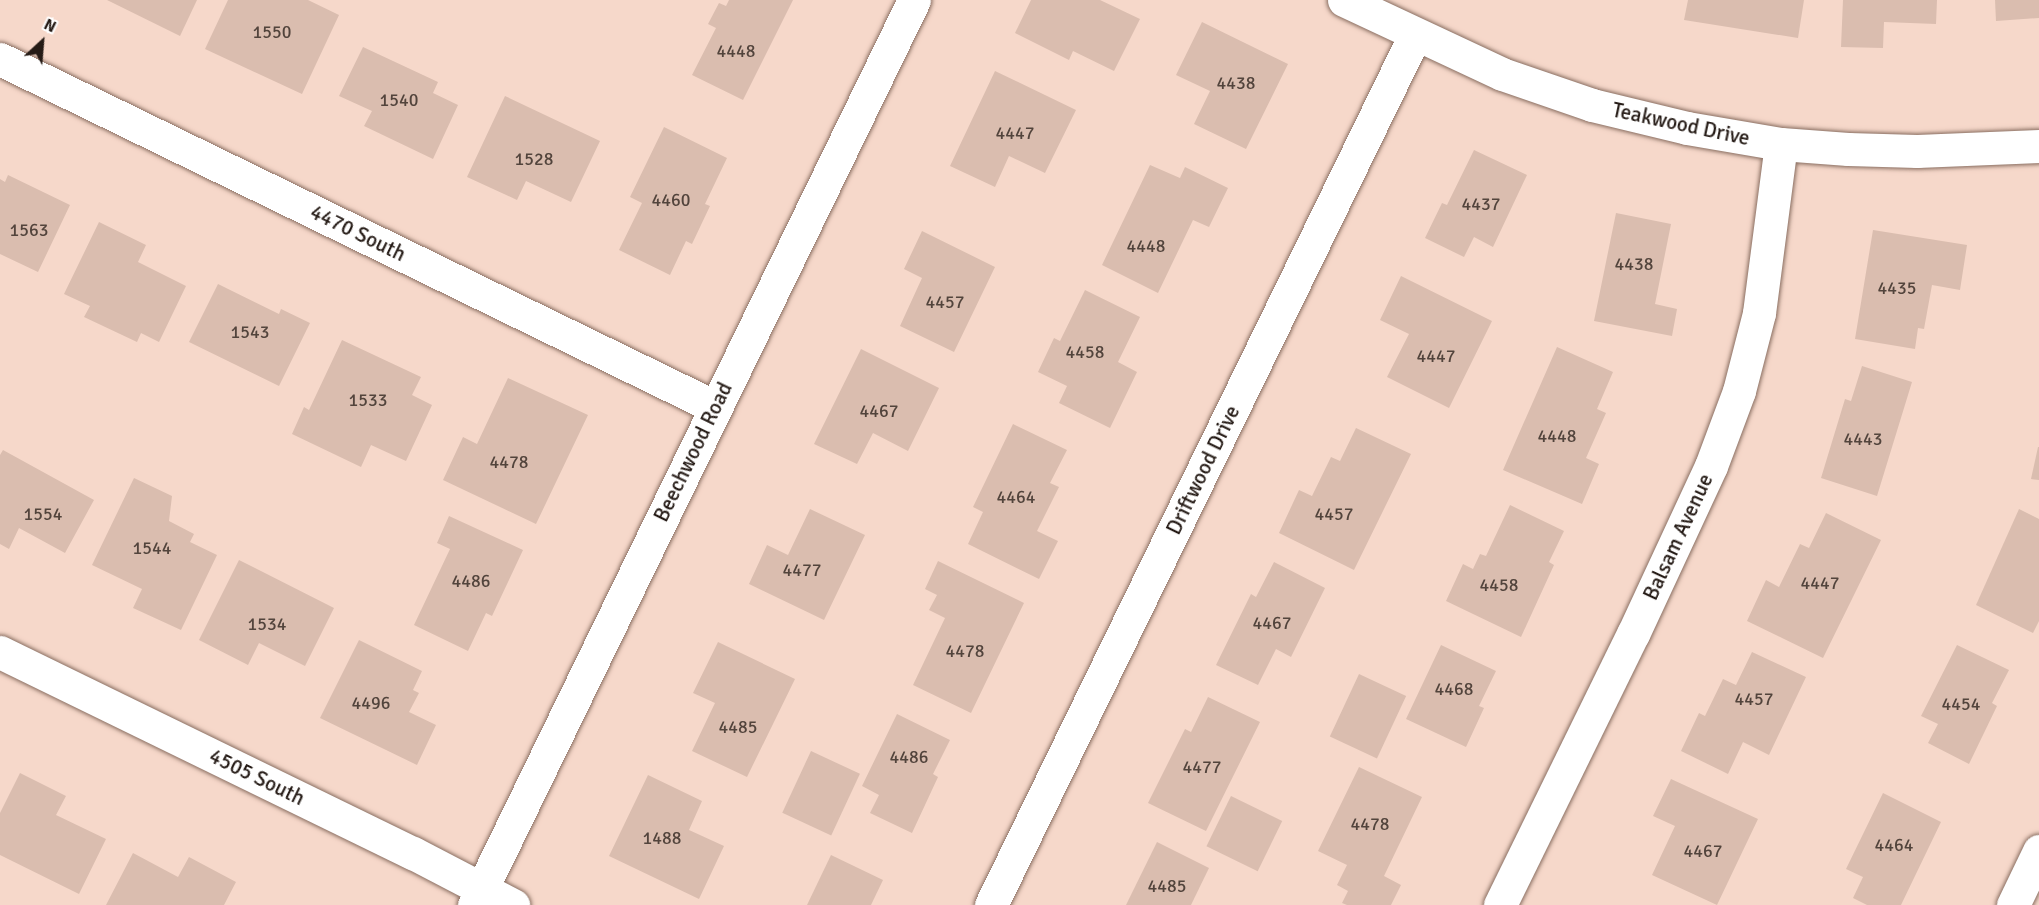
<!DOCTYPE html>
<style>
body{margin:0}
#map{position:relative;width:2039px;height:905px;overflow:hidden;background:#f6d8ca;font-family:Signika,sans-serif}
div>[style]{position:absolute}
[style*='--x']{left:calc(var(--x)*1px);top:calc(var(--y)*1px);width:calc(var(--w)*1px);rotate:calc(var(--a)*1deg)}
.building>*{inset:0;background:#dabdaf;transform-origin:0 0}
.roads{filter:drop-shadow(0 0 2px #896e61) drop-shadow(0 0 2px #896e61)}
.street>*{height:33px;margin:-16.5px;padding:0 16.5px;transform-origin:16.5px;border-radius:16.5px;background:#fff}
span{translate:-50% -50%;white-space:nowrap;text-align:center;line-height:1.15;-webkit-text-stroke:4.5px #fff;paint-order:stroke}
.number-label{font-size:18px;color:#52443c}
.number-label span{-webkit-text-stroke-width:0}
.street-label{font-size:21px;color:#251b16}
.north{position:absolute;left:12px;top:12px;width:60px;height:60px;-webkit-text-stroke:4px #fff;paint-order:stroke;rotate:26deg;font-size:16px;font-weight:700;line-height:24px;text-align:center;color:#251b16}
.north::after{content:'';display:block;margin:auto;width:21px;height:27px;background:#251b16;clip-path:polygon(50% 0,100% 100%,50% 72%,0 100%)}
</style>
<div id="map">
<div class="building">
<i style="clip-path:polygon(107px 0,197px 0,180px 36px)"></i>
<i style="clip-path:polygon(228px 0,308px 0,339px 15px,302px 94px,205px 49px)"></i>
<i style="clip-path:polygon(729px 0,793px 0,743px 100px,692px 75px,716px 28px,708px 24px,719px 3px,726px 6px)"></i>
<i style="clip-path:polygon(1031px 0,1100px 0,1140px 19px,1114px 71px,1073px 51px,1069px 60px,1015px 33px)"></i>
<i style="clip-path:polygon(1688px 0,1804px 0,1798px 38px,1684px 20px)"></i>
<i style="clip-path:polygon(1843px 0,1937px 0,1936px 24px,1884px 22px,1883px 48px,1841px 47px)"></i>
<i style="clip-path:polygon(1995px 0,2039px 0,2039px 18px,1996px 21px)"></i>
<i style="clip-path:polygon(1202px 22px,1288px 64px,1246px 149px,1194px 124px,1210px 91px,1176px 75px)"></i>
<i style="clip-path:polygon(363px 47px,438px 82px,433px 93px,458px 105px,433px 159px,364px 126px,372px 111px,339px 96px)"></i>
<i style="clip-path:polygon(995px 71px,1076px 110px,1045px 173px,1009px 156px,995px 187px,950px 166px)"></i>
<i style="clip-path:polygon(505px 96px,600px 141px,571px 202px,526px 181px,517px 200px,467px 177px)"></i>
<i style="clip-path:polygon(664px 127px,727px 158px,705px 204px,710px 206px,692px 244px,686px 241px,670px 275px,619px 250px,642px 203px,630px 197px)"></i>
<i style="clip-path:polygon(1474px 150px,1527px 175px,1493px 247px,1474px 237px,1464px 257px,1425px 238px,1442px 203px,1447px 205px)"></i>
<i style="clip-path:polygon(1150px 165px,1180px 178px,1185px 167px,1228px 188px,1209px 227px,1193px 220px,1158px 293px,1102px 265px)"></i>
<i style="clip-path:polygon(8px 175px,70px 205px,38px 272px,0 254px,0 179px,5px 182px)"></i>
<i style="clip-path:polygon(1616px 213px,1671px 224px,1655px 304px,1677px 309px,1672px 336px,1594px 321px)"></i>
<i style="clip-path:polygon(99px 222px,146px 245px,138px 262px,186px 286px,159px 342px,141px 333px,137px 342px,84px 317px,90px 306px,64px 294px)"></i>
<i style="clip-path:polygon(1873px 230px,1967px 245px,1960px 290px,1932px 285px,1924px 329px,1918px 328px,1915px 349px,1855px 339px)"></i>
<i style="clip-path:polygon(922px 231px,995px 267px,954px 352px,900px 326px,922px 278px,904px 269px)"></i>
<i style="clip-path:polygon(1401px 276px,1492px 321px,1449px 408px,1387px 377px,1409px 334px,1380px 320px)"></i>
<i style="clip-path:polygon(218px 284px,279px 314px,281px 309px,310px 323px,279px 386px,189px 342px)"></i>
<i style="clip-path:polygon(1085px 290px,1140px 317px,1118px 362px,1137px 372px,1110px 428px,1059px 403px,1067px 386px,1038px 372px,1054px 338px,1060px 341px)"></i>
<i style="clip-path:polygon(342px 340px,421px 377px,412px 395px,432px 405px,406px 461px,371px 445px,361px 467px,292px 434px,304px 407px,309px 410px)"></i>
<i style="clip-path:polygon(1557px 347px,1613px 372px,1597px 409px,1606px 413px,1586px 458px,1599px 464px,1582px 504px,1503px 470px)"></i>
<i style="clip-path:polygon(861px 349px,939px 388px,908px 451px,873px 433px,857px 464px,814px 444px)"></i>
<i style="clip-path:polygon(1862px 366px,1912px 382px,1877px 496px,1821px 478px,1845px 399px,1851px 401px)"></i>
<i style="clip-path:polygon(508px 378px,588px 415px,536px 524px,443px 480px,463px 437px,477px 444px)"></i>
<i style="clip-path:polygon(1013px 424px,1067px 450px,1050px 483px,1059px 487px,1037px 531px,1058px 541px,1039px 579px,968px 544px,983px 512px,973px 507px)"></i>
<i style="clip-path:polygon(1356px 428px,1411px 454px,1354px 570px,1279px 533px,1299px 490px,1312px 496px,1331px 457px,1340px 461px)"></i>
<i style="clip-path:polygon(2038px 447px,2039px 447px,2039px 480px,2031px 479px)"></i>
<i style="clip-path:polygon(3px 450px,94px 500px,65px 553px,19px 528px,9px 549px,0 544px,0 455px)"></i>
<i style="clip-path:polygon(134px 478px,172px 496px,169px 521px,194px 534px,190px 542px,217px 555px,181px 630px,133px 608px,142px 589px,92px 565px)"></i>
<i style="clip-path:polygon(1510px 505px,1564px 531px,1549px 562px,1554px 565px,1521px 637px,1446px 601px,1463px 564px,1473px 569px,1480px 554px,1486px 556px)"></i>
<i style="clip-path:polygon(810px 509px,865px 535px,824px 620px,749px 584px,767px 545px,788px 555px)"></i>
<i style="clip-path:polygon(2019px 509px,2039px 519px,2039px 621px,2033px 633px,1976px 605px)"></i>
<i style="clip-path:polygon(1826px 513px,1881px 540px,1823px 658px,1747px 621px,1766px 580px,1779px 587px,1800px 544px,1809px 548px)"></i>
<i style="clip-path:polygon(449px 516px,523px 550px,492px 616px,486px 613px,468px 651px,414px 625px,450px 549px,437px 543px)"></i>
<i style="clip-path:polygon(239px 560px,334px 608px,305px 666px,259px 643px,248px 665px,199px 640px)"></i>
<i style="clip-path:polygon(938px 561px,1024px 603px,971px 713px,913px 685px,945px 618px,929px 610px,937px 595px,925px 589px)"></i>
<i style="clip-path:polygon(1274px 562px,1325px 588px,1291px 657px,1276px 649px,1258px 685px,1216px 665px,1251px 594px,1256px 597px)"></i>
<i style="clip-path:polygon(359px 640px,422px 671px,413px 690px,419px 693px,409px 712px,436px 725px,417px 765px,320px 718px)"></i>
<i style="clip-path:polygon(718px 642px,795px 679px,747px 777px,692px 751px,715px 703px,693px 693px)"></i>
<i style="clip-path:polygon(1441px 645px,1496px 671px,1479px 706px,1484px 708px,1466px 747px,1406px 719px)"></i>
<i style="clip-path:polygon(1957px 645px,2009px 670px,1992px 703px,1997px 706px,1969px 764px,1928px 743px,1938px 724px,1921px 716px)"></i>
<i style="clip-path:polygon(1752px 652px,1806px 677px,1769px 755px,1743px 742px,1728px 774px,1681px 751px,1699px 713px,1705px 716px,1723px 679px,1736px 685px)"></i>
<i style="left:1359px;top:674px;width:52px;height:69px;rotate:25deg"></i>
<i style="clip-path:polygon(1208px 697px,1260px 722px,1206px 831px,1148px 803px,1185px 729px,1191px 732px)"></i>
<i style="clip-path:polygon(897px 714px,950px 740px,933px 774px,938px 777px,912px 833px,870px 813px,879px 795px,862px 786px)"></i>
<i style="left:811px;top:751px;width:54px;height:68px;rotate:25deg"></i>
<i style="clip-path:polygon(1359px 767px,1422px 797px,1384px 876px,1401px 885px,1391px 905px,1347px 905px,1342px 903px,1348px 891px,1337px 885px,1347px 865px,1318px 851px)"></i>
<i style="clip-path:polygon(20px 773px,66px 796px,56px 815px,106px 839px,79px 894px,0 855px,0 813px)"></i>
<i style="clip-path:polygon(648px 775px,702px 801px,689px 830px,724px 846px,699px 899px,609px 856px)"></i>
<i style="clip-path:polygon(1671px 779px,1758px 819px,1717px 905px,1652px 875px,1675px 826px,1653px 816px)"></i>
<i style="clip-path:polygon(1883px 793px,1941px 822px,1901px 905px,1867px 905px,1853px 898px,1863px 877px,1846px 869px)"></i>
<i style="left:1231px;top:796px;width:57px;height:56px;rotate:26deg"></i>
<i style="clip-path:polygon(1157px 842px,1209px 868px,1191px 905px,1126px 905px)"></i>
<i style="clip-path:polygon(133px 853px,178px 877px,189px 857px,236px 882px,224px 905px,106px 905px)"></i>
<i style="clip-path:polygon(831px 855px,883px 880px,871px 905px,807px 905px)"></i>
</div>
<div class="roads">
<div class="street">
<i style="--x:1344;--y:0;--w:174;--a:25.1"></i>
<i style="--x:1502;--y:74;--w:95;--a:19"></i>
<i style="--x:1592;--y:105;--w:98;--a:13.6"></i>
<i style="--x:1687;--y:128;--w:95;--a:9.7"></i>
<i style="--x:1781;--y:144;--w:67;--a:4.3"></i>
<i style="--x:1848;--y:149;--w:69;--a:1.7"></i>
<i style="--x:1917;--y:151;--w:122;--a:-2.3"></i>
<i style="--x:0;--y:59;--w:795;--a:25.95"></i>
<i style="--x:0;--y:652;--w:459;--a:26"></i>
<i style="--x:413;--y:853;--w:113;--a:27.5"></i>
<i style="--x:474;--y:905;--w:1006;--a:-64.07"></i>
<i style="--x:991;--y:905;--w:968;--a:-64.02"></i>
<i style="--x:1500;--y:905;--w:302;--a:-63.9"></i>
<i style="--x:1633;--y:634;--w:185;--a:-65.1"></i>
<i style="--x:1711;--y:466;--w:80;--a:-69.5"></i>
<i style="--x:1739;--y:391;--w:81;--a:-75.6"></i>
<i style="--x:1759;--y:313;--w:170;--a:-82.6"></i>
<i style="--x:2013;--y:905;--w:60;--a:-64.3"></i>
</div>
</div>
<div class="number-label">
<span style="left:272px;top:32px">1550</span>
<span style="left:736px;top:51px">4448</span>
<span style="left:1236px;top:83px">4438</span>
<span style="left:399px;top:100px">1540</span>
<span style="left:1015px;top:133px">4447</span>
<span style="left:534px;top:159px">1528</span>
<span style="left:671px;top:200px">4460</span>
<span style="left:1481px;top:204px">4437</span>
<span style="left:29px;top:230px">1563</span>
<span style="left:1146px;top:246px">4448</span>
<span style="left:1634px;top:264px">4438</span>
<span style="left:1897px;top:288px">4435</span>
<span style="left:945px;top:302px">4457</span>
<span style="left:250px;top:332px">1543</span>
<span style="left:1085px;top:352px">4458</span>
<span style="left:1436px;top:356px">4447</span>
<span style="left:368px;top:400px">1533</span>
<span style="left:879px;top:411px">4467</span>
<span style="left:1557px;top:436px">4448</span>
<span style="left:1863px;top:439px">4443</span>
<span style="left:509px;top:462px">4478</span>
<span style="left:1016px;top:497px">4464</span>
<span style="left:43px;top:514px">1554</span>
<span style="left:1334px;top:514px">4457</span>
<span style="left:152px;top:548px">1544</span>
<span style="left:802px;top:570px">4477</span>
<span style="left:471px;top:581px">4486</span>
<span style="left:1820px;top:583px">4447</span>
<span style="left:1499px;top:585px">4458</span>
<span style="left:1272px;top:623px">4467</span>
<span style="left:267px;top:624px">1534</span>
<span style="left:965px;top:651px">4478</span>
<span style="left:1454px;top:689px">4468</span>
<span style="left:1754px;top:699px">4457</span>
<span style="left:371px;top:703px">4496</span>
<span style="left:1961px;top:704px">4454</span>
<span style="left:738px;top:727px">4485</span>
<span style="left:909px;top:757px">4486</span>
<span style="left:1202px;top:767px">4477</span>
<span style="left:1370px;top:824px">4478</span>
<span style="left:662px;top:838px">1488</span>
<span style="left:1894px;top:845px">4464</span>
<span style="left:1703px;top:851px">4467</span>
<span style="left:1167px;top:886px">4485</span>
</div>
<div class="street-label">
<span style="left:1681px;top:124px;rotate:12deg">Teakwood Drive</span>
<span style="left:358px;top:233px;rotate:26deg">4470 South</span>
<span style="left:693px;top:452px;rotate:-64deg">Beechwood Road</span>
<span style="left:1203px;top:470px;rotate:-64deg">Driftwood Drive</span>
<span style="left:1678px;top:537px;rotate:-65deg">Balsam Avenue</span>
<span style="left:257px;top:777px;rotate:26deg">4505 South</span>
</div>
<div class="north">N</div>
</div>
